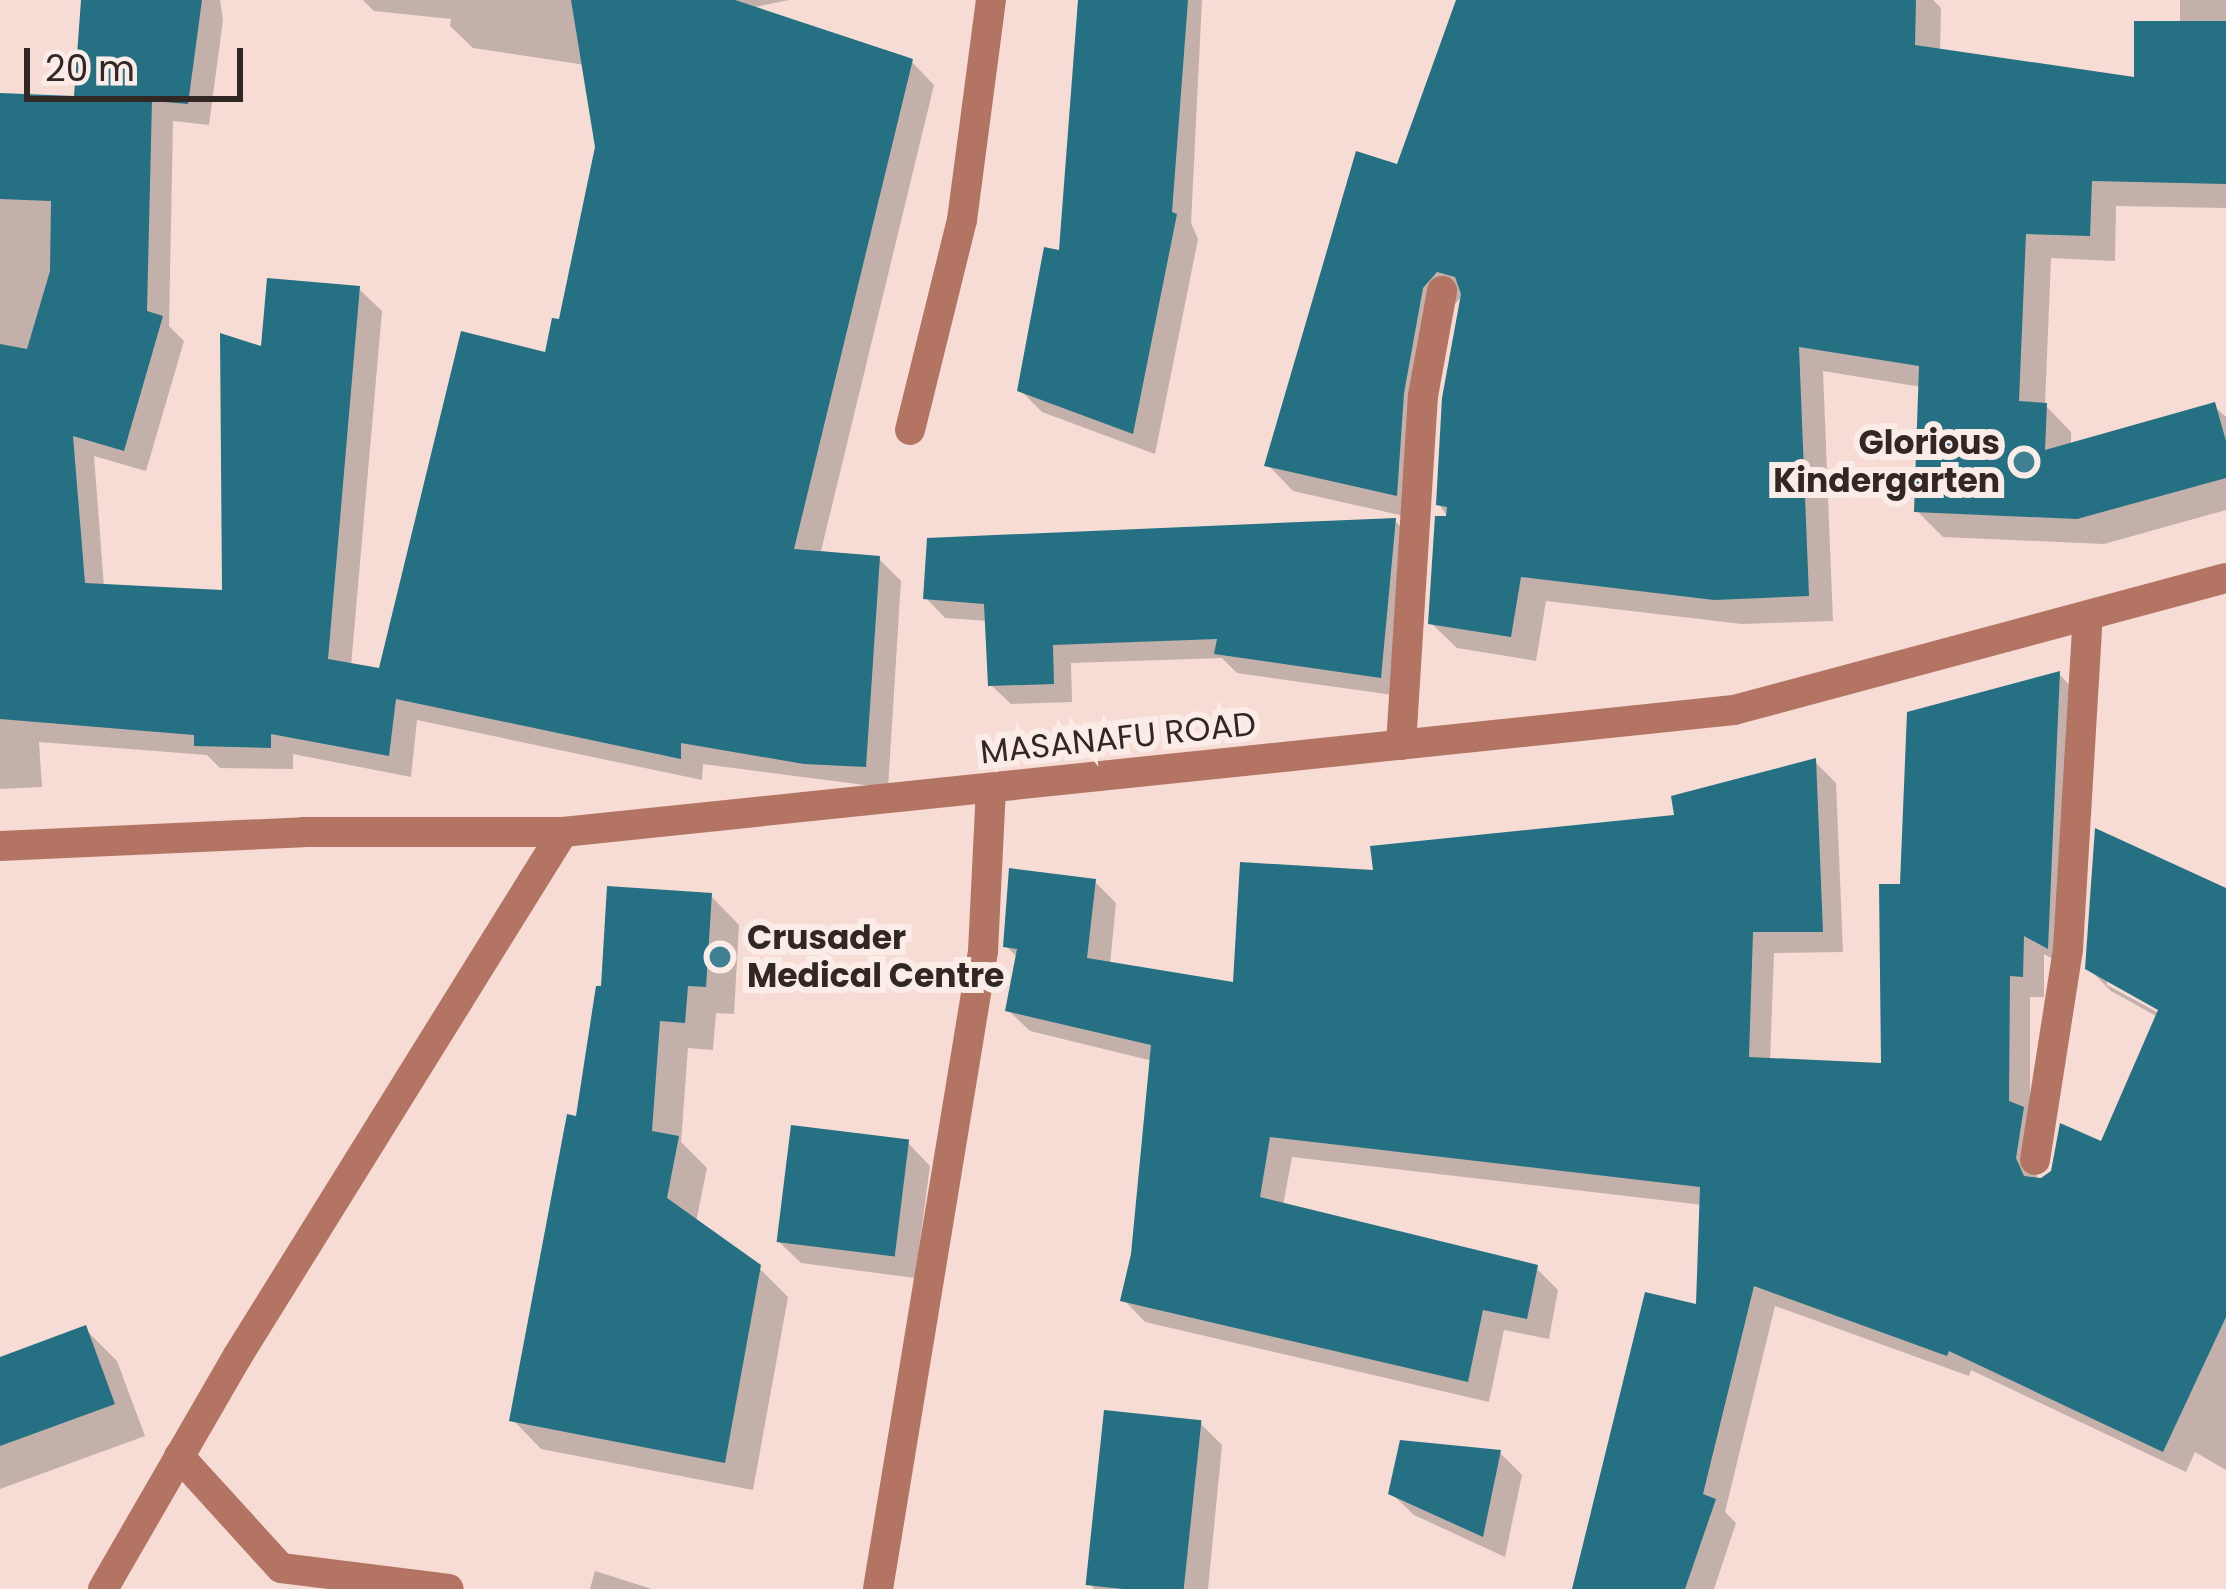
<!DOCTYPE html>
<style>
body{margin:0}
#map{position:relative;width:2226px;height:1589px;overflow:hidden;background:#f6dcd5;font-family:Poppins,sans-serif}
div>[style]{position:absolute}
[style*='--x']{left:calc(var(--x)*1px);top:calc(var(--y)*1px);width:calc(var(--w)*1px);rotate:calc(var(--a)*1deg)}
.shadow>*{inset:0;background:#0003}
.building>*{inset:0;background:#257082;transform-origin:0 0}
.minor>*{height:30px;margin:-15px;padding:0 15px;transform-origin:15px;border-radius:15px;background:#b47463}
.dots>*{width:33px;height:33px;translate:-50% -50%;box-sizing:border-box;border:6px solid #fcece8;border-radius:50%}
span{translate:-50% -50%;white-space:nowrap;text-align:center;line-height:1.15;-webkit-text-stroke:12px #fcece8;paint-order:stroke}
.poi-label{font-size:33px;color:#312725;font-weight:700}
.right{translate:-100% -50%;text-align:right}
.left{translate:0 -50%;text-align:left}
.street-label{font-size:33px;color:#312725}
.scale{position:absolute;left:24px;top:48px;width:219px;height:54px;box-sizing:border-box;border:6px solid #312725;border-top:0;padding-left:15px;font-size:36px;line-height:42px;white-space:nowrap;color:#312725;-webkit-text-stroke:9px #fcece8;paint-order:stroke}
</style>
<div id="map">
<div class="shadow">
<i style="clip-path:polygon(84px 0,220px 0,223px 20px,209px 125px,173px 121px,169px 326px,184px 341px,146px 471px,94px 456px,104px 587px,225px 593px,263px 350px,359px 289px,382px 311px,351px 666px,382px 671px,561px 323px,598px 147px,585px 65px,473px 48px,450px 26px,451px 19px,374px 11px,363px 0,789px 0,750px 8px,912px 62px,934px 85px,821px 551px,878px 558px,901px 581px,888px 788px,703px 764px,702px 780px,417px 720px,411px 777px,293px 754px,293px 769px,220px 768px,207px 755px,39px 742px,42px 787px,0 789px,0 96px,77px 100px)"></i>
<i style="clip-path:polygon(1081px 0,1202px 0,1191px 223px,1198px 239px,1155px 454px,1042px 412px,1020px 390px,1061px 254px)"></i>
<i style="clip-path:polygon(1459px 0,1933px 0,1941px 8px,1940px 51px,2137px 81px,2180px 24px,2180px 0,2226px 0,2226px 208px,2116px 206px,2115px 261px,2051px 258px,2045px 405px,2071px 432px,2071px 446px,2214px 406px,2226px 417px,2226px 510px,2104px 544px,1943px 537px,1917px 511px,1922px 387px,1823px 371px,1833px 621px,1742px 624px,1546px 601px,1536px 661px,1457px 648px,1431px 623px,1449px 519px,1439px 504px,1465px 292px,1447px 314px,1422px 520px,1293px 491px,1268px 465px,1399px 168px)"></i>
<i style="clip-path:polygon(1395px 521px,1414px 540px,1400px 696px,1237px 673px,1222px 658px,1071px 663px,1072px 702px,1011px 704px,991px 685px,988px 621px,945px 618px,926px 598px)"></i>
<i style="clip-path:polygon(evenodd,2059px 674px,2080px 696px,2069px 968px,2044px 954px,2044px 997px,2030px 997px,2030px 1118px,2044px 1132px,2036px 1181px,2102px 1145px,2158px 1017px,2111px 991px,2088px 968px,2226px 891px,2226px 1470px,2195px 1452px,2186px 1472px,1971px 1370px,1969px 1376px,1775px 1306px,1725px 1512px,1736px 1523px,1714px 1589px,1575px 1589px,1699px 1308px,1703px 1205px,1292px 1157px,1283px 1206px,1536px 1268px,1558px 1290px,1549px 1339px,1504px 1330px,1489px 1402px,1145px 1322px,1124px 1300px,1134px 1255px,1153px 1061px,1030px 1031px,1008px 1010px,1018px 958px,1006px 946px,1094px 881px,1116px 903px,1110px 965px,1236px 986px,1376px 873px,1677px 818px,1815px 762px,1836px 783px,1843px 952px,1774px 953px,1770px 1061px,1884px 1067px,1903px 887px,2059px 674px,2107px 978px,2216px 1044px,2107px 985px,2107px 978px)"></i>
<i style="clip-path:polygon(711px 896px,739px 925px,734px 1014px,716px 1013px,713px 1050px,688px 1048px,681px 1142px,707px 1168px,696px 1222px,759px 1268px,788px 1297px,753px 1490px,541px 1449px,513px 1420px,578px 1120px)"></i>
<i style="clip-path:polygon(908px 1143px,930px 1166px,915px 1278px,801px 1263px,778px 1241px)"></i>
<i style="clip-path:polygon(85px 1329px,117px 1361px,145px 1436px,0 1489px,0 1360px)"></i>
<i style="clip-path:polygon(1200px 1423px,1222px 1445px,1208px 1589px,1094px 1589px,1090px 1584px)"></i>
<i style="clip-path:polygon(1500px 1453px,1522px 1475px,1505px 1557px,1414px 1515px,1391px 1493px)"></i>
<i style="clip-path:polygon(595px 1571px,652px 1589px,590px 1589px)"></i>
</div>
<div class="building">
<i style="clip-path:polygon(81px 0,202px 0,188px 104px,152px 101px,147px 311px,163px 316px,124px 451px,73px 436px,85px 583px,222px 590px,220px 333px,261px 346px,267px 278px,360px 286px,328px 659px,379px 668px,461px 331px,545px 352px,552px 318px,559px 319px,595px 147px,571px 0,735px 0,913px 59px,794px 549px,880px 556px,866px 767px,804px 764px,681px 743px,681px 759px,396px 699px,389px 756px,271px 734px,271px 748px,194px 746px,194px 735px,0 719px,0 344px,27px 349px,50px 271px,51px 201px,0 199px,0 93px,74px 96px)"></i>
<i style="clip-path:polygon(1078px 0,1188px 0,1172px 212px,1177px 214px,1133px 434px,1017px 391px,1044px 247px,1059px 250px)"></i>
<i style="clip-path:polygon(1456px 0,1916px 0,1915px 45px,2134px 77px,2134px 21px,2226px 21px,2226px 184px,2092px 181px,2090px 236px,2026px 234px,2019px 401px,2047px 403px,2045px 450px,2215px 402px,2226px 441px,2226px 478px,2077px 519px,1914px 512px,1919px 366px,1799px 347px,1809px 596px,1714px 600px,1521px 577px,1511px 637px,1428px 624px,1435px 516px,1446px 516px,1447px 507px,1436px 505px,1442px 398px,1461px 294px,1455px 277px,1437px 272px,1423px 288px,1404px 393px,1397px 496px,1264px 466px,1356px 151px,1397px 164px)"></i>
<i style="clip-path:polygon(1396px 518px,1381px 678px,1214px 654px,1217px 639px,1053px 645px,1054px 684px,988px 686px,984px 604px,923px 599px,927px 538px)"></i>
<i style="clip-path:polygon(2060px 671px,2048px 949px,2024px 936px,2023px 977px,2010px 976px,2009px 1101px,2024px 1107px,2016px 1158px,2024px 1176px,2041px 1178px,2051px 1171px,2060px 1123px,2101px 1141px,2158px 1010px,2085px 969px,2095px 828px,2226px 888px,2226px 1317px,2163px 1452px,1949px 1351px,1947px 1356px,1754px 1286px,1703px 1494px,1716px 1499px,1685px 1589px,1572px 1589px,1645px 1292px,1696px 1304px,1700px 1187px,1270px 1137px,1260px 1197px,1538px 1265px,1527px 1319px,1483px 1310px,1468px 1382px,1120px 1301px,1131px 1254px,1151px 1045px,1005px 1011px,1017px 949px,1003px 947px,1009px 868px,1096px 879px,1087px 958px,1233px 982px,1240px 862px,1373px 870px,1370px 846px,1674px 815px,1671px 796px,1816px 758px,1823px 932px,1753px 932px,1749px 1057px,1881px 1063px,1879px 884px,1900px 884px,1907px 712px)"></i>
<i style="clip-path:polygon(607px 886px,712px 893px,706px 987px,688px 986px,685px 1023px,660px 1021px,652px 1131px,679px 1136px,667px 1198px,761px 1265px,725px 1463px,509px 1421px,567px 1114px,576px 1116px,596px 986px,601px 986px)"></i>
<i style="left:791px;top:1125px;width:119px;height:118px;rotate:7deg"></i>
<i style="clip-path:polygon(86px 1325px,115px 1404px,0 1446px,0 1357px)"></i>
<i style="left:1104px;top:1410px;width:98px;height:176px;rotate:6deg"></i>
<i style="clip-path:polygon(1400px 1440px,1501px 1450px,1483px 1537px,1388px 1494px)"></i>
</div>
<div class="minor">
<i style="--x:910;--y:430;--w:216;--a:-76.1"></i>
<i style="--x:962;--y:220;--w:222;--a:-82.5"></i>
<i style="--x:1401;--y:745;--w:350;--a:-86.4"></i>
<i style="--x:1423;--y:396;--w:107;--a:-79.7"></i>
<i style="--x:0;--y:846;--w:304;--a:-2.6"></i>
<i style="--x:304;--y:832;--w:259;--a:0"></i>
<i style="--x:563;--y:832;--w:1177;--a:-5.95"></i>
<i style="--x:1734;--y:710;--w:509;--a:-15.02"></i>
<i style="--x:2035;--y:1160;--w:214;--a:-81.1"></i>
<i style="--x:2068;--y:949;--w:334;--a:-86.6"></i>
<i style="--x:179;--y:1456;--w:151;--a:47.7"></i>
<i style="--x:281;--y:1568;--w:169;--a:7.1"></i>
<i style="--x:103;--y:1589;--w:268;--a:-60"></i>
<i style="--x:237;--y:1357;--w:618;--a:-58.16"></i>
<i style="--x:878;--y:1589;--w:647;--a:-80.65"></i>
<i style="--x:983;--y:951;--w:163;--a:-87.2"></i>
</div>
<div class="dots">
<i style="left:2024px;top:462px;background:#3f8192"></i>
<i style="left:720px;top:957px;background:#3f8192"></i>
</div>
<div class="poi-label">
<span class="right" style="left:2000px;top:462px">Glorious<br>Kindergarten</span>
<span class="left" style="left:747px;top:957px">Crusader<br>Medical Centre</span>
</div>
<div class="street-label">
<span style="left:1118px;top:738px;rotate:-6deg">MASANAFU ROAD</span>
</div>
<div class="scale">20 m</div>
</div>
